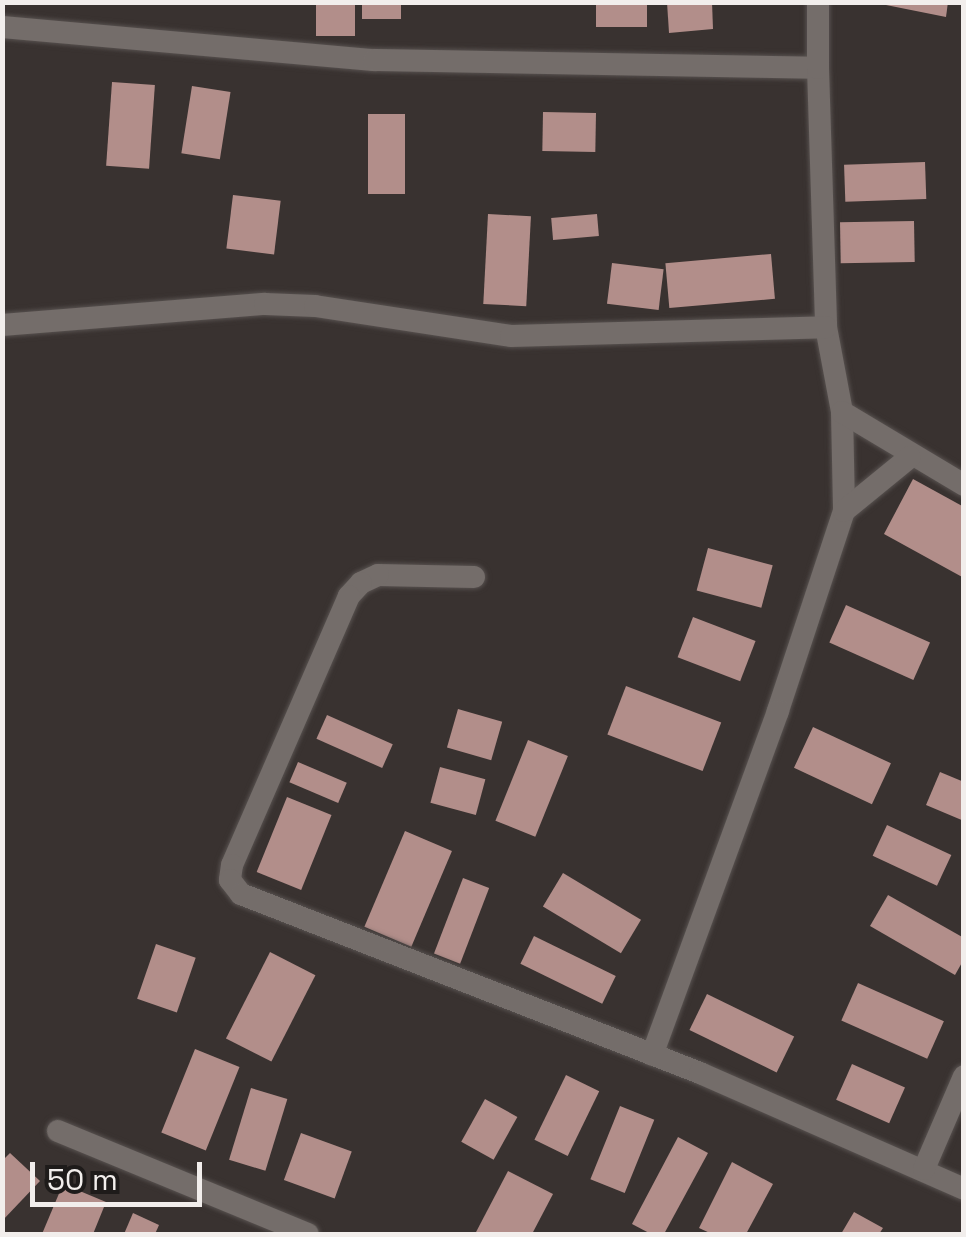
<!DOCTYPE html>
<style>
body{margin:0}
#map{position:relative;width:966px;height:1237px;overflow:hidden;background:#393230;font-family:"Space Grotesk",sans-serif}
div>[style]{position:absolute}
[style*='--x']{left:calc(var(--x)*1px);top:calc(var(--y)*1px);width:calc(var(--w)*1px);rotate:calc(var(--a)*1deg)}
.building>*{inset:0;background:#b28e8a;transform-origin:0 0}
.roads{filter:drop-shadow(0 0 2px #57514f) drop-shadow(0 0 2px #57514f)}
.minor>*{height:22px;margin:-11px;padding:0 11px;transform-origin:11px;border-radius:11px;background:#746d6a}
span{translate:-50% -50%;white-space:nowrap;text-align:center;line-height:1.15;-webkit-text-stroke:10px #1e1b1a;paint-order:stroke}
.frame{position:absolute;inset:0;border:5px solid #f2eeec;pointer-events:none}
.scale{position:absolute;left:30px;top:1162px;width:172px;height:45px;box-sizing:border-box;border:5px solid #f2eeec;border-top:0;padding-left:12px;font-size:30px;line-height:35px;white-space:nowrap;color:#f2eeec;-webkit-text-stroke:8px #1e1b1a;paint-order:stroke}
</style>
<div id="map">
<div class="building">
<i style="left:316px;top:2px;width:39px;height:34px"></i>
<i style="left:362px;top:2px;width:39px;height:17px"></i>
<i style="left:596px;top:2px;width:51px;height:25px"></i>
<i style="clip-path:polygon(667px 2px,712px 2px,713px 29px,669px 33px)"></i>
<i style="clip-path:polygon(871px 2px,948px 2px,946px 17px)"></i>
<i style="left:112px;top:82px;width:43px;height:84px;rotate:4deg"></i>
<i style="left:192px;top:86px;width:39px;height:68px;rotate:9deg"></i>
<i style="left:543px;top:112px;width:53px;height:39px;rotate:1deg"></i>
<i style="left:368px;top:114px;width:37px;height:80px"></i>
<i style="left:925px;top:162px;width:37px;height:81px;rotate:88deg"></i>
<i style="left:233px;top:195px;width:48px;height:54px;rotate:7deg"></i>
<i style="left:488px;top:214px;width:43px;height:90px;rotate:3deg"></i>
<i style="left:597px;top:214px;width:22px;height:46px;rotate:85deg"></i>
<i style="left:914px;top:221px;width:41px;height:74px;rotate:89deg"></i>
<i style="left:771px;top:254px;width:45px;height:106px;rotate:85deg"></i>
<i style="left:612px;top:263px;width:52px;height:41px;rotate:7deg"></i>
<i style="clip-path:polygon(913px 479px,964px 507px,964px 578px,884px 534px)"></i>
<i style="left:708px;top:548px;width:67px;height:44px;rotate:15deg"></i>
<i style="left:846px;top:605px;width:92px;height:41px;rotate:24deg"></i>
<i style="left:693px;top:617px;width:67px;height:43px;rotate:21deg"></i>
<i style="left:626px;top:686px;width:102px;height:52px;rotate:21deg"></i>
<i style="left:458px;top:709px;width:46px;height:40px;rotate:16deg"></i>
<i style="left:327px;top:715px;width:72px;height:26px;rotate:24deg"></i>
<i style="left:813px;top:727px;width:86px;height:45px;rotate:25deg"></i>
<i style="left:528px;top:740px;width:43px;height:87px;rotate:22deg"></i>
<i style="left:298px;top:762px;width:53px;height:22px;rotate:23deg"></i>
<i style="left:440px;top:767px;width:47px;height:37px;rotate:15deg"></i>
<i style="clip-path:polygon(940px 772px,964px 782px,964px 821px,926px 805px)"></i>
<i style="left:287px;top:797px;width:48px;height:81px;rotate:22deg"></i>
<i style="left:887px;top:825px;width:71px;height:34px;rotate:25deg"></i>
<i style="left:405px;top:831px;width:51px;height:104px;rotate:23deg"></i>
<i style="left:563px;top:873px;width:91px;height:39px;rotate:31deg"></i>
<i style="left:463px;top:878px;width:28px;height:81px;rotate:21deg"></i>
<i style="clip-path:polygon(888px 895px,964px 938px,964px 959px,955px 975px,870px 926px)"></i>
<i style="left:534px;top:936px;width:91px;height:31px;rotate:26deg"></i>
<i style="left:156px;top:944px;width:42px;height:58px;rotate:19deg"></i>
<i style="left:270px;top:952px;width:51px;height:97px;rotate:27deg"></i>
<i style="left:858px;top:983px;width:94px;height:41px;rotate:24deg"></i>
<i style="left:707px;top:994px;width:97px;height:40px;rotate:26deg"></i>
<i style="left:195px;top:1049px;width:48px;height:90px;rotate:22deg"></i>
<i style="left:852px;top:1064px;width:58px;height:39px;rotate:24deg"></i>
<i style="left:566px;top:1075px;width:37px;height:72px;rotate:26deg"></i>
<i style="left:251px;top:1088px;width:38px;height:75px;rotate:17deg"></i>
<i style="left:485px;top:1099px;width:37px;height:49px;rotate:29deg"></i>
<i style="left:620px;top:1106px;width:37px;height:79px;rotate:22deg"></i>
<i style="left:301px;top:1133px;width:54px;height:50px;rotate:20deg"></i>
<i style="clip-path:polygon(678px 1137px,708px 1153px,664px 1234px,651px 1234px,632px 1224px)"></i>
<i style="clip-path:polygon(10px 1153px,40px 1181px,2px 1221px,2px 1161px)"></i>
<i style="clip-path:polygon(732px 1162px,773px 1184px,746px 1234px,712px 1234px,699px 1228px)"></i>
<i style="clip-path:polygon(508px 1171px,553px 1194px,532px 1234px,475px 1234px)"></i>
<i style="clip-path:polygon(63px 1184px,106px 1202px,93px 1234px,42px 1234px)"></i>
<i style="clip-path:polygon(854px 1212px,883px 1228px,879px 1234px,841px 1234px)"></i>
<i style="clip-path:polygon(133px 1213px,159px 1225px,155px 1234px,124px 1234px)"></i>
</div>
<div class="roads">
<div class="minor">
<i style="--x:2;--y:27;--w:373;--a:5.1"></i>
<i style="--x:374;--y:60;--w:444;--a:1"></i>
<i style="--x:818;--y:68;--w:259;--a:88.2"></i>
<i style="--x:826;--y:327;--w:86;--a:79.3"></i>
<i style="--x:842;--y:412;--w:99;--a:88.8"></i>
<i style="--x:844;--y:511;--w:211;--a:108.3"></i>
<i style="--x:778;--y:711;--w:366;--a:110.1"></i>
<i style="--x:818;--y:68;--w:66;--a:-90"></i>
<i style="--x:2;--y:325;--w:264;--a:-4.6"></i>
<i style="--x:265;--y:304;--w:50;--a:2.3"></i>
<i style="--x:315;--y:306;--w:198;--a:8.7"></i>
<i style="--x:511;--y:336;--w:315;--a:-1.6"></i>
<i style="--x:842;--y:412;--w:142;--a:30.9"></i>
<i style="--x:844;--y:511;--w:85;--a:-39.3"></i>
<i style="--x:474;--y:577;--w:96;--a:-178.8"></i>
<i style="--x:378;--y:575;--w:19;--a:155"></i>
<i style="--x:361;--y:583;--w:18;--a:133"></i>
<i style="--x:349;--y:596;--w:293;--a:113.5"></i>
<i style="--x:232;--y:865;--w:15;--a:98"></i>
<i style="--x:230;--y:880;--w:18;--a:52"></i>
<i style="--x:241;--y:894;--w:493;--a:21.3"></i>
<i style="--x:700;--y:1073;--w:288;--a:23.7"></i>
<i style="--x:58;--y:1131;--w:270;--a:22.4"></i>
<i style="--x:924;--y:1169;--w:101;--a:-66.7"></i>
</div>
</div>
<div class="frame"></div>
<div class="scale">50 m</div>
</div>
